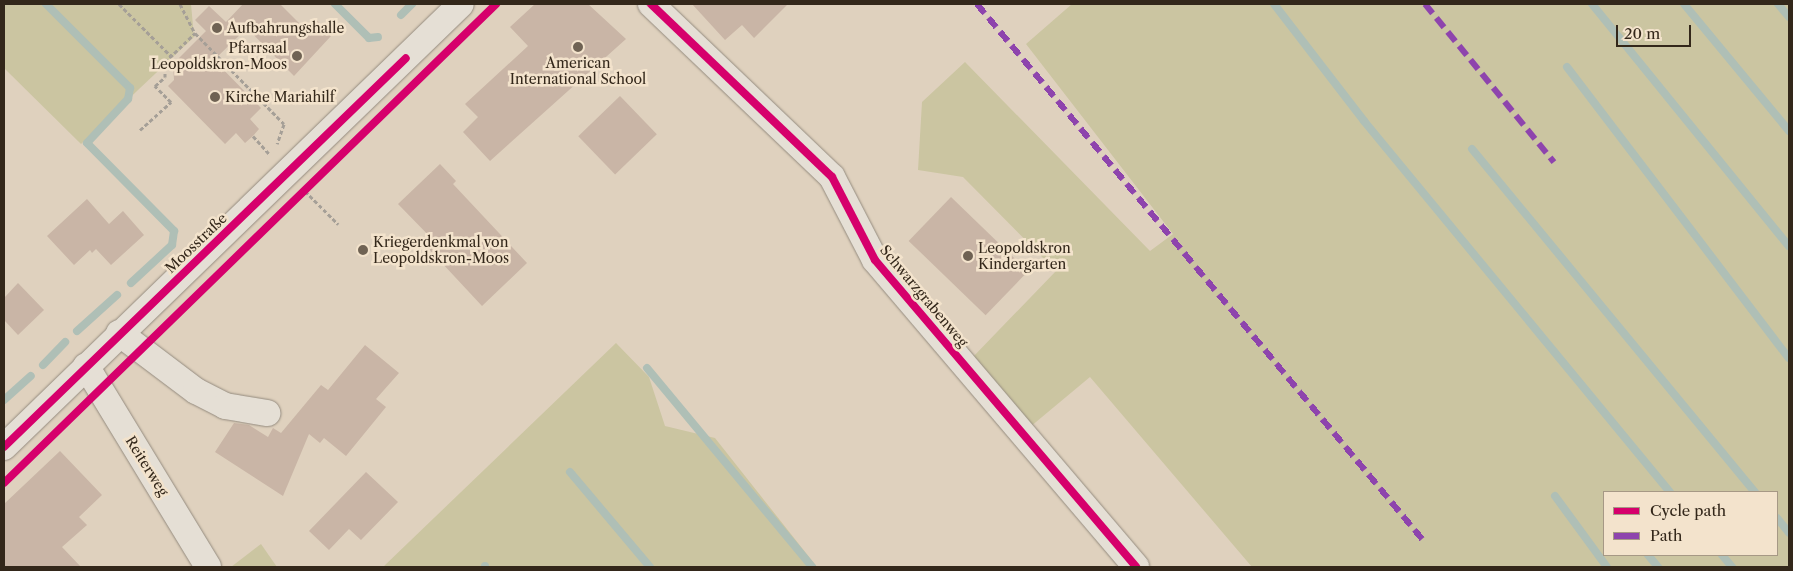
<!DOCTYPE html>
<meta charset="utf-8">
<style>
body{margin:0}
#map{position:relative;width:1793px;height:571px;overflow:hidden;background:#dfd1be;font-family:"Libre Caslon Text",serif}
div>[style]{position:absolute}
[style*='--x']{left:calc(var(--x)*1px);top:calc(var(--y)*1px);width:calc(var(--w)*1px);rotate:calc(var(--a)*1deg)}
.green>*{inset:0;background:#cbc5a1}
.stream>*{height:8px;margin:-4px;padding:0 4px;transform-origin:4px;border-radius:4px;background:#afbfb6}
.building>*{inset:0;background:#c9b5a6;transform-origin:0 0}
.path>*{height:3px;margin-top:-1.5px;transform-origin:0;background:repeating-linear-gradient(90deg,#a59f97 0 4px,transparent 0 6.5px)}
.roads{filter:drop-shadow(0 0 1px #948b7f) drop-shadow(0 0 1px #948b7f)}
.minor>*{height:26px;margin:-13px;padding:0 13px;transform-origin:13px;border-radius:13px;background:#e5dfd5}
.quiet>*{height:6px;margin-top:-3px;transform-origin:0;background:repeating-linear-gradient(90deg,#8e44ad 0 12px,transparent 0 18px)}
.cycleway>*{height:8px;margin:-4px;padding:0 4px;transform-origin:4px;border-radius:4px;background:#d6006c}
.dots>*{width:14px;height:14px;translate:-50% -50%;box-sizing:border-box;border:2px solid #f3e3cc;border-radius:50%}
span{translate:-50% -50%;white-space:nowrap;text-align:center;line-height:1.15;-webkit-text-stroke:5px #f3e3cc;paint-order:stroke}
.poi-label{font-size:14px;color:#33271a}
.left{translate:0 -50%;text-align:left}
.right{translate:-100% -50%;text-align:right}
.street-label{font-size:14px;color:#33271a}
.frame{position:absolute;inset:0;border:5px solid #33271a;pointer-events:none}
.legend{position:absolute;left:1603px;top:491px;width:175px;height:65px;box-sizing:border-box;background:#f3e3cc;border:1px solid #a69885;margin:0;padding:6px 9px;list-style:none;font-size:15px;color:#33271a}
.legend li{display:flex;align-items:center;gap:10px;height:25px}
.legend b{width:25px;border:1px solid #a69885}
.scale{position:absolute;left:1616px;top:25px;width:75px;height:22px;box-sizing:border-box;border:2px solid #33271a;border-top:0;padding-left:6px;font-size:15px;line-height:18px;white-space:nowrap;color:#33271a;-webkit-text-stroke:4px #f3e3cc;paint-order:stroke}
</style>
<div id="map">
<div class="green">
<i style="clip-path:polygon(4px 4px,191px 4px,194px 37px,81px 144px,4px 68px)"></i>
<i style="clip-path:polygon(evenodd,1072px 4px,1789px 4px,1789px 567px,1252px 567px,1090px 377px,1030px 427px,971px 359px,1056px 271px,963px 177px,918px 170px,922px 102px,965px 62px,1150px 251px,1173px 234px,1026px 44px,1072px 4px,1604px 492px,1777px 492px,1777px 555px,1604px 555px,1604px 492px)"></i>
<i style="clip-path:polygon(616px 343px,649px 377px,665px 426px,715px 438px,817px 567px,383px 567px)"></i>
<i style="clip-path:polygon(261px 544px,277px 567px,231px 567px)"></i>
</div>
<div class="stream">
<i style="--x:46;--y:4;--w:119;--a:45"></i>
<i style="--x:130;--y:88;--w:11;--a:100"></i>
<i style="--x:128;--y:99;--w:60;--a:133"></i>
<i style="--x:87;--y:143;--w:124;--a:45.3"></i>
<i style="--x:174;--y:231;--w:14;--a:98"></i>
<i style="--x:172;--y:245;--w:56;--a:137.2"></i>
<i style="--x:335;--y:4;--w:48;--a:45"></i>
<i style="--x:369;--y:38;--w:9;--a:-6"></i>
<i style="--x:1274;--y:4;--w:148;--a:52.4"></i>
<i style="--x:1364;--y:121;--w:481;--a:50.5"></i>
<i style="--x:1592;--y:4;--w:312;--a:50.9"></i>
<i style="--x:1684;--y:4;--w:165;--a:50.4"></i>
<i style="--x:1778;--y:4;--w:17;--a:50"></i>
<i style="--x:401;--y:15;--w:16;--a:-45"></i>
<i style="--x:1567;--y:67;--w:366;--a:52.7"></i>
<i style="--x:1472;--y:149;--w:445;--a:50.5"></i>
<i style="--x:77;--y:331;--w:54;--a:-42"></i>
<i style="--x:43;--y:365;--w:32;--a:-46"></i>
<i style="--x:647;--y:368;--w:259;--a:50.3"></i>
<i style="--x:4;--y:400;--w:36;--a:-42"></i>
<i style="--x:570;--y:472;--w:124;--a:49.9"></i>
<i style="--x:1555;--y:496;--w:88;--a:53.8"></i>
<i style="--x:1777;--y:518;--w:19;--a:51"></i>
<i style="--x:1648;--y:555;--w:16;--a:50"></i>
<i style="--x:1722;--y:555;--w:16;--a:50"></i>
<i style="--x:485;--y:566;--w:1;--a:90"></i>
</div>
<div class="building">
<i style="clip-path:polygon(243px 4px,280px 4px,304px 28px,315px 18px,331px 36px,294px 76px,247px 28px,214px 60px,261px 108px,250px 119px,259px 129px,253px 136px,245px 143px,236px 133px,225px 144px,168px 86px,174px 80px,173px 64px,206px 31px,195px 20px,209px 6px,226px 22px)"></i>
<i style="clip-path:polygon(535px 4px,588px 4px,626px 39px,490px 161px,463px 132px,478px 117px,465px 104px,528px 46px,510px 27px)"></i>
<i style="clip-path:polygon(692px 4px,788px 4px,754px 38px,742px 25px,725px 40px)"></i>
<i style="left:620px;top:96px;width:53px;height:58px;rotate:46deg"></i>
<i style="clip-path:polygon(440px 164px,456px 181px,453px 184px,527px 263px,482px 306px,428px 248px,435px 242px,398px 204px)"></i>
<i style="left:951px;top:197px;width:107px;height:61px;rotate:44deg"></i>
<i style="clip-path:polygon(87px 199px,109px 224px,123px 211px,144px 235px,111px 265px,96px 249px,92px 253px,90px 250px,74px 265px,47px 236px)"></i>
<i style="clip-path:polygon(18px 283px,44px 310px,18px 335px,4px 320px,4px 298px)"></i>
<i style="clip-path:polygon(365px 345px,399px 373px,376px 399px,386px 407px,346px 456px,324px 438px,320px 443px,309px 434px,283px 496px,215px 452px,234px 423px,249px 425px,268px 437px,273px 428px,281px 433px,321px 385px,328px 390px)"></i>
<i style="clip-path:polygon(60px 451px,102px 495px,79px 517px,87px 525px,62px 547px,81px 567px,4px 567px,4px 504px)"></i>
<i style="clip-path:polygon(366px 472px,398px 502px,361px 540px,349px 529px,329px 550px,309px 531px)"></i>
</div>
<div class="path">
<i style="--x:119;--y:4;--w:74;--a:45"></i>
<i style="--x:180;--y:4;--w:33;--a:63"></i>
<i style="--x:195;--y:33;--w:127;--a:45.6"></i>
<i style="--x:284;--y:124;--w:21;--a:109"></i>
<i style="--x:140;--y:130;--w:42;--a:-42.1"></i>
<i style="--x:171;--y:102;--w:23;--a:-135"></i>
<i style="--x:155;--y:86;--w:13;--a:-42"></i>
<i style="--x:165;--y:77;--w:15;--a:-90"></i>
<i style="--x:165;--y:62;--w:42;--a:-44"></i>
<i style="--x:253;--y:136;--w:24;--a:48"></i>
<i style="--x:305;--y:191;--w:47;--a:45"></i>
</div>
<div class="roads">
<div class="minor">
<i style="--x:651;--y:4;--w:250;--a:43.7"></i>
<i style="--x:832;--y:177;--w:93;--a:62.6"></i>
<i style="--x:875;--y:260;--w:403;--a:49.6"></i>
<i style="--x:119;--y:333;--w:96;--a:37"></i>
<i style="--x:196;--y:391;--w:33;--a:27"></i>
<i style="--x:225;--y:406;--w:43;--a:9.5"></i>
<i style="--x:86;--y:366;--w:235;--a:58.7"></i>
<i style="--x:4;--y:447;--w:636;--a:-44.11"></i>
</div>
</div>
<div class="quiet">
<i style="--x:977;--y:4;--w:697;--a:50.24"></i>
<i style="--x:1425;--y:4;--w:204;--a:50.8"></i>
</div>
<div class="cycleway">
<i style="--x:651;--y:4;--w:250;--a:43.7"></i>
<i style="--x:832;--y:177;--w:93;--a:62.6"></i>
<i style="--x:875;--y:260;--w:403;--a:49.6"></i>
<i style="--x:4;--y:447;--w:559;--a:-44.06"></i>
<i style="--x:4;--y:483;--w:687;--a:-44.23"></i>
</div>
<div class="dots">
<i style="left:217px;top:28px;background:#6f6253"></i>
<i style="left:578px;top:47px;background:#6f6253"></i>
<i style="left:297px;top:56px;background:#6f6253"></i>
<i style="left:215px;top:97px;background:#6f6253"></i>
<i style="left:363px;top:250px;background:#6f6253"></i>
<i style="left:968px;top:256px;background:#6f6253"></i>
</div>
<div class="poi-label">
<span class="left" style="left:227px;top:28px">Aufbahrungshalle</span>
<span class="right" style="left:287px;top:56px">Pfarrsaal<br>Leopoldskron-Moos</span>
<span style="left:578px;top:71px">American<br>International School</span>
<span class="left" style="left:225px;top:97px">Kirche Mariahilf</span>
<span class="left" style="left:373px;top:250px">Kriegerdenkmal von<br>Leopoldskron-Moos</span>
<span class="left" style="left:978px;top:256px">Leopoldskron<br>Kindergarten</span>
</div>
<div class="street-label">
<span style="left:196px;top:243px;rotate:-44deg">Moosstraße</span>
<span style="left:924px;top:296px;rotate:50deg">Schwarzgrabenweg</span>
<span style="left:147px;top:466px;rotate:58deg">Reiterweg</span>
</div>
<div class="frame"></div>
<ul class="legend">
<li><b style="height:6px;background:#d6006c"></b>Cycle path</li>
<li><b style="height:6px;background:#8e44ad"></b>Path</li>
</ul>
<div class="scale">20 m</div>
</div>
